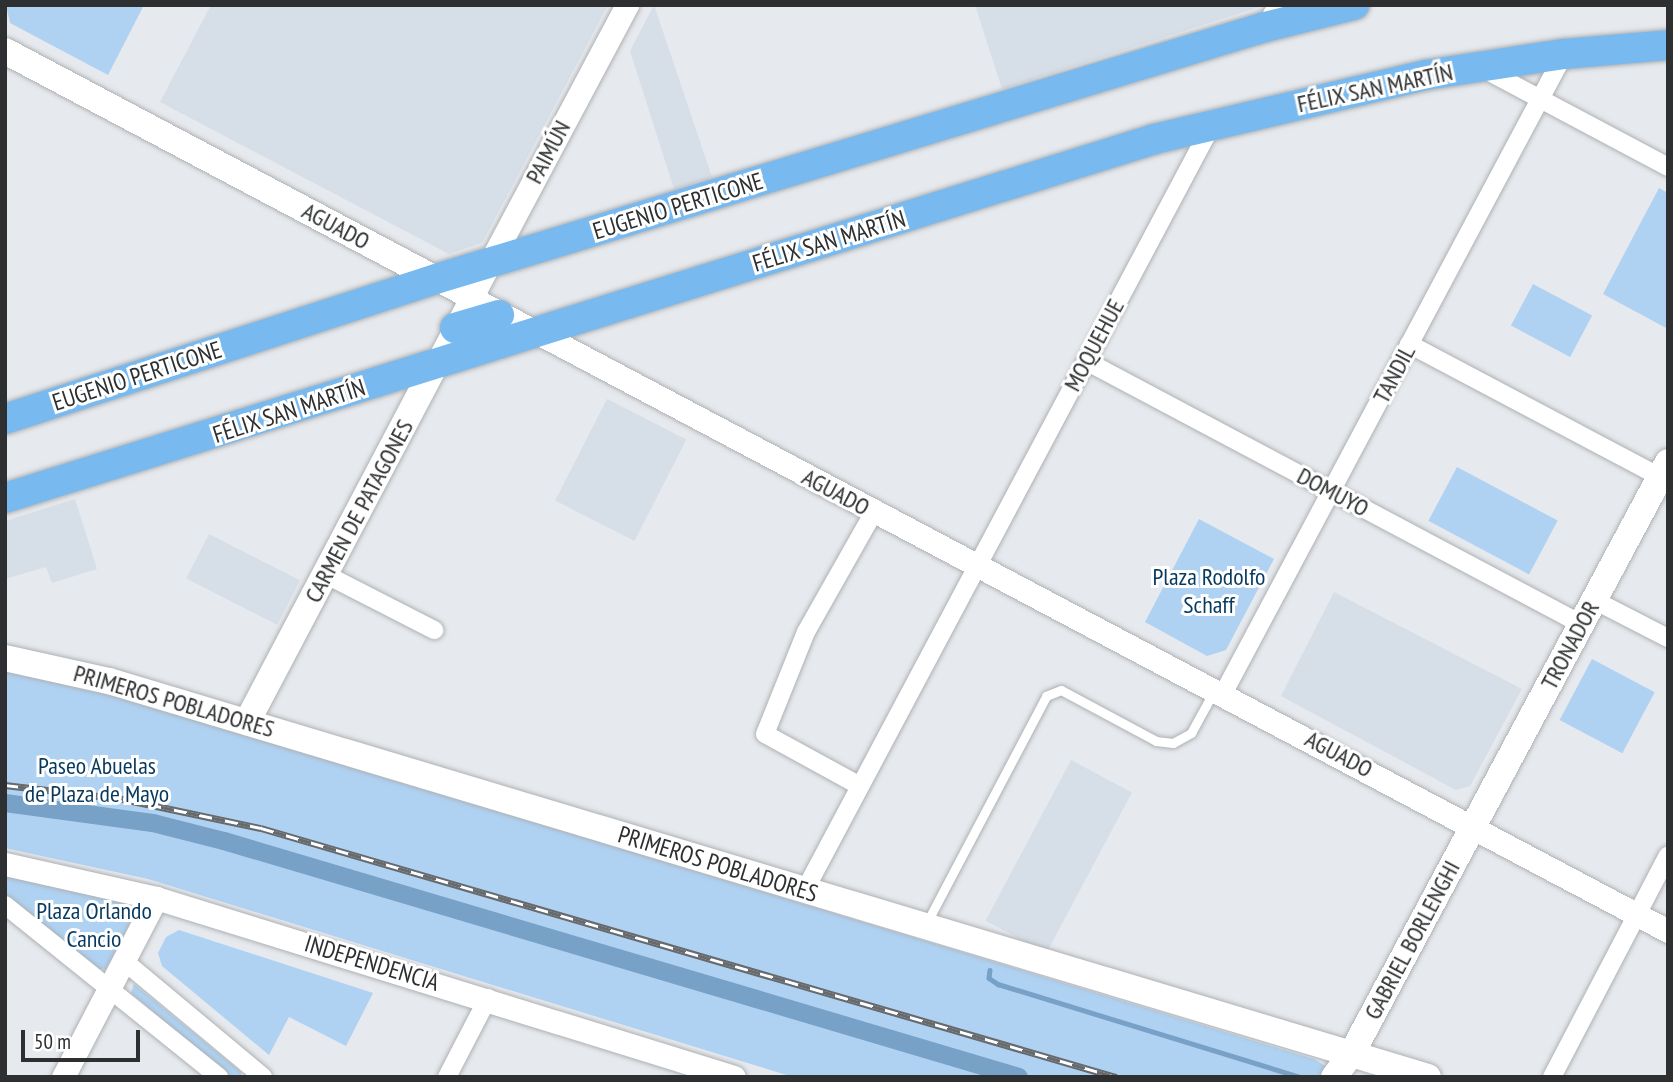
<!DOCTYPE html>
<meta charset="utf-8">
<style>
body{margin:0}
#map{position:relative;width:1673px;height:1082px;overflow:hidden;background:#e6e9ed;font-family:"PT Sans Narrow",sans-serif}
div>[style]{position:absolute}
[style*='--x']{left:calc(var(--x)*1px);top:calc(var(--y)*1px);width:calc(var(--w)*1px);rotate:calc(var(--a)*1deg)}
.built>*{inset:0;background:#d6dfe8;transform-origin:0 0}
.green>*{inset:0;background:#afd2f3;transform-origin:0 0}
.stream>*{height:4.5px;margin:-2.25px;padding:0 2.25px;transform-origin:2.25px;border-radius:2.25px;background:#78a1c7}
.canal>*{height:18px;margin:-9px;padding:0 9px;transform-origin:9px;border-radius:9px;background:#78a1c7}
.roads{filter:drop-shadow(0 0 2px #aeb1b4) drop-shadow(0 0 2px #aeb1b4)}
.service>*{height:9px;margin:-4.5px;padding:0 4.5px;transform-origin:4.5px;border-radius:4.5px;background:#fff}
.minor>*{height:18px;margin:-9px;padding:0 9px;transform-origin:9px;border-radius:9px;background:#fff}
.tertiary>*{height:23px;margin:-11.5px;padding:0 11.5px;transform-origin:11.5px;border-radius:11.5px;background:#fff}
.secondary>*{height:26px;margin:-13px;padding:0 13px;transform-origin:13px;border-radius:13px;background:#fff}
.trunk>*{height:30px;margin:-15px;padding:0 15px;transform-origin:15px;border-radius:15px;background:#78baf0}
.rail>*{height:7px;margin-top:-3.5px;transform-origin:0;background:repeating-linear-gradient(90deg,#fff 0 13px,#67696b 0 26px);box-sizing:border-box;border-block:2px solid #67696b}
span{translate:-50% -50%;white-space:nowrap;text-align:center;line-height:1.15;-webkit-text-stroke:6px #fff;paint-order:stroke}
.street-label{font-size:24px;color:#2d2f30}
.park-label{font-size:24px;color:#07395e}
.frame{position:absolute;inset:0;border:7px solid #2d2f30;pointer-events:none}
.scale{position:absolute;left:21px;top:1030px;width:119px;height:32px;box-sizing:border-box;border:4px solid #2d2f30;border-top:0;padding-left:9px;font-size:21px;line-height:24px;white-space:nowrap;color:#2d2f30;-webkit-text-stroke:5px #fff;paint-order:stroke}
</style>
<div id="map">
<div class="built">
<i style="clip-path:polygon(211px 5px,608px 5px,482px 243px,449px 254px,160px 102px)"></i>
<i style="clip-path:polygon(654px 5px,712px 177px,674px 189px,630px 51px)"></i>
<i style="clip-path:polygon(975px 5px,1266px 5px,1002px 89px)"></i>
<i style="left:607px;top:399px;width:89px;height:114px;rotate:27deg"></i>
<i style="clip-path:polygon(75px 499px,97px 569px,52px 583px,46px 567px,5px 579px,5px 521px)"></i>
<i style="left:209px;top:534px;width:102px;height:50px;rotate:27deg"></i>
<i style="clip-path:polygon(1334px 592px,1522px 689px,1470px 786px,1456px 790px,1281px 696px)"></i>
<i style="left:1071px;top:760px;width:69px;height:182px;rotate:28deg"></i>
</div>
<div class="green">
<i style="clip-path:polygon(6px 5px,144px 5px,108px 75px,10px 23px)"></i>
<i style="clip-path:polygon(1659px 188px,1668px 193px,1668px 329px,1603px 294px)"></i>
<i style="left:1533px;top:284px;width:67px;height:47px;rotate:28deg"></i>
<i style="left:1457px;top:467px;width:114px;height:61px;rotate:28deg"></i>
<i style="clip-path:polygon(1199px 519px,1274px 559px,1226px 650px,1207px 656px,1145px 622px)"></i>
<i style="left:1592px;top:659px;width:71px;height:69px;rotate:28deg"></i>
<i style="clip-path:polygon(5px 671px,139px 702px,1314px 1059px,1327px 1067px,1327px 1077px,793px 1077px,148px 879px,5px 848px)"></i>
<i style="clip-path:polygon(5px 873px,133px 906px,135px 914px,106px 969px,99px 969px,5px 895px)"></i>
<i style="clip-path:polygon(179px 930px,373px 993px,346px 1046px,289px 1017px,269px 1055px,162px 966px,158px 953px,166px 937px)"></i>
<i style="clip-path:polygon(134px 984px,241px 1072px,241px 1077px,230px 1077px,131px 993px)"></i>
</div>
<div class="stream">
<i style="--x:990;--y:970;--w:8;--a:97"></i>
<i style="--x:989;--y:978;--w:11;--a:34"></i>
<i style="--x:998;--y:984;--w:316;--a:17.1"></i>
</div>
<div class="canal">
<i style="--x:5;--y:803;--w:149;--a:7.7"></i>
<i style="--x:153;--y:823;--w:73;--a:14.2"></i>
<i style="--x:224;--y:841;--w:829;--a:16.53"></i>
</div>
<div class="roads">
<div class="service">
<i style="--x:926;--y:924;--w:258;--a:-62.2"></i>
<i style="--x:1046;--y:696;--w:16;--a:-22"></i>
<i style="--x:1061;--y:690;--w:108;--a:28.2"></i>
<i style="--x:1156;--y:741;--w:17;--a:7"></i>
<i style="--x:1173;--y:743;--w:21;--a:-29"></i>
<i style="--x:1191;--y:733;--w:48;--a:-61.3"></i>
</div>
<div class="minor">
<i style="--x:1265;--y:27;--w:25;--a:-61"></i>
<i style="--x:1482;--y:68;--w:211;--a:28"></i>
<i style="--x:1409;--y:344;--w:284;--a:27.9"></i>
<i style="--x:1086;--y:361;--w:561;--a:27.98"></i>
<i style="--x:325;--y:574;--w:123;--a:27.2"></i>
<i style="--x:1594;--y:600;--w:83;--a:27.2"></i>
<i style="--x:1223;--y:694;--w:725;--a:-61.95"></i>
<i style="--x:860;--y:786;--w:108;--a:-151.3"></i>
<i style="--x:765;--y:734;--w:110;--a:-68.1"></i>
<i style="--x:806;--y:632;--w:138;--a:-60.5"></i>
<i style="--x:805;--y:890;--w:867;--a:-61.99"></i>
<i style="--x:5;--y:905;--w:275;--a:38.8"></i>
<i style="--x:124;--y:961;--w:181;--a:39.8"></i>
<i style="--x:447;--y:1077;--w:89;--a:-62.6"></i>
<i style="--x:1552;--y:1077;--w:250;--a:-62.4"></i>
</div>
<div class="tertiary">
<i style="--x:436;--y:279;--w:1394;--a:27.89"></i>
<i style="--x:436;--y:364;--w:407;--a:-62"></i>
<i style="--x:5;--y:864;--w:155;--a:12.7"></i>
<i style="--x:156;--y:898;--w:605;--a:17.21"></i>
<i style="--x:63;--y:1077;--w:202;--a:-62.5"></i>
</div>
<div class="secondary">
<i style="--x:5;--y:51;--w:488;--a:27.9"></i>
<i style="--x:5;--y:658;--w:107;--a:12.5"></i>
<i style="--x:109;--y:681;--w:1377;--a:16.71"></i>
<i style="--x:247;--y:722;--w:405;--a:-62.2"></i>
<i style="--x:1334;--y:1077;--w:30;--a:-53"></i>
<i style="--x:1352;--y:1053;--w:670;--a:-61.87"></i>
</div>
<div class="trunk">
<i style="--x:455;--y:328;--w:46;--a:-16.5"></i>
<i style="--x:5;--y:419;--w:453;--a:-18"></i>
<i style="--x:436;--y:279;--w:866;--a:-16.91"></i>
<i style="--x:1265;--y:27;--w:92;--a:-13.9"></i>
<i style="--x:5;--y:498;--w:1205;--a:-17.34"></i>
<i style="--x:1155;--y:139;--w:278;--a:-13.3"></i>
<i style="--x:1426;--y:75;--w:140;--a:-8.7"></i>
<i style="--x:1564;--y:54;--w:104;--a:-4.9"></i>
</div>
</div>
<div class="rail">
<i style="--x:5;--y:785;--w:119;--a:6.8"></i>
<i style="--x:123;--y:799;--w:141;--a:11.9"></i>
<i style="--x:261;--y:828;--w:891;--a:16.24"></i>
</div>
<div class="street-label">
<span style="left:1375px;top:88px;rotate:-12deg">FÉLIX SAN MARTÍN</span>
<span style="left:548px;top:152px;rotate:-62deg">PAIMÚN</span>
<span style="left:678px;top:206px;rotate:-17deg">EUGENIO PERTICONE</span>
<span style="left:336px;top:226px;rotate:28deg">AGUADO</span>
<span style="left:829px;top:241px;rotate:-17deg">FÉLIX SAN MARTÍN</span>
<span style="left:1094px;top:345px;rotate:-62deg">MOQUEHUE</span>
<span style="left:1394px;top:374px;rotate:-62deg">TANDIL</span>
<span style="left:137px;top:376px;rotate:-18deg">EUGENIO PERTICONE</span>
<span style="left:289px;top:411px;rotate:-18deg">FÉLIX SAN MARTÍN</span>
<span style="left:836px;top:492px;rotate:28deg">AGUADO</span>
<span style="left:1333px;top:492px;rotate:28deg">DOMUYO</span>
<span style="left:359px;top:511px;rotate:-62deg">CARMEN DE PATAGONES</span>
<span style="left:1570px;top:645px;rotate:-62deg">TRONADOR</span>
<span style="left:174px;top:701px;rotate:16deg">PRIMEROS POBLADORES</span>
<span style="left:1339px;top:754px;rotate:28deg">AGUADO</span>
<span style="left:718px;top:864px;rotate:17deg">PRIMEROS POBLADORES</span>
<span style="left:1412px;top:940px;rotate:-62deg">GABRIEL BORLENGHI</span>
<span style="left:372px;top:963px;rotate:17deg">INDEPENDENCIA</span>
</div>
<div class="park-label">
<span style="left:1209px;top:591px">Plaza Rodolfo<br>Schaff</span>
<span style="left:97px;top:780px">Paseo Abuelas<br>de Plaza de Mayo</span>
<span style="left:94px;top:925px">Plaza Orlando<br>Cancio</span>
</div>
<div class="frame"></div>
<div class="scale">50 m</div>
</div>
